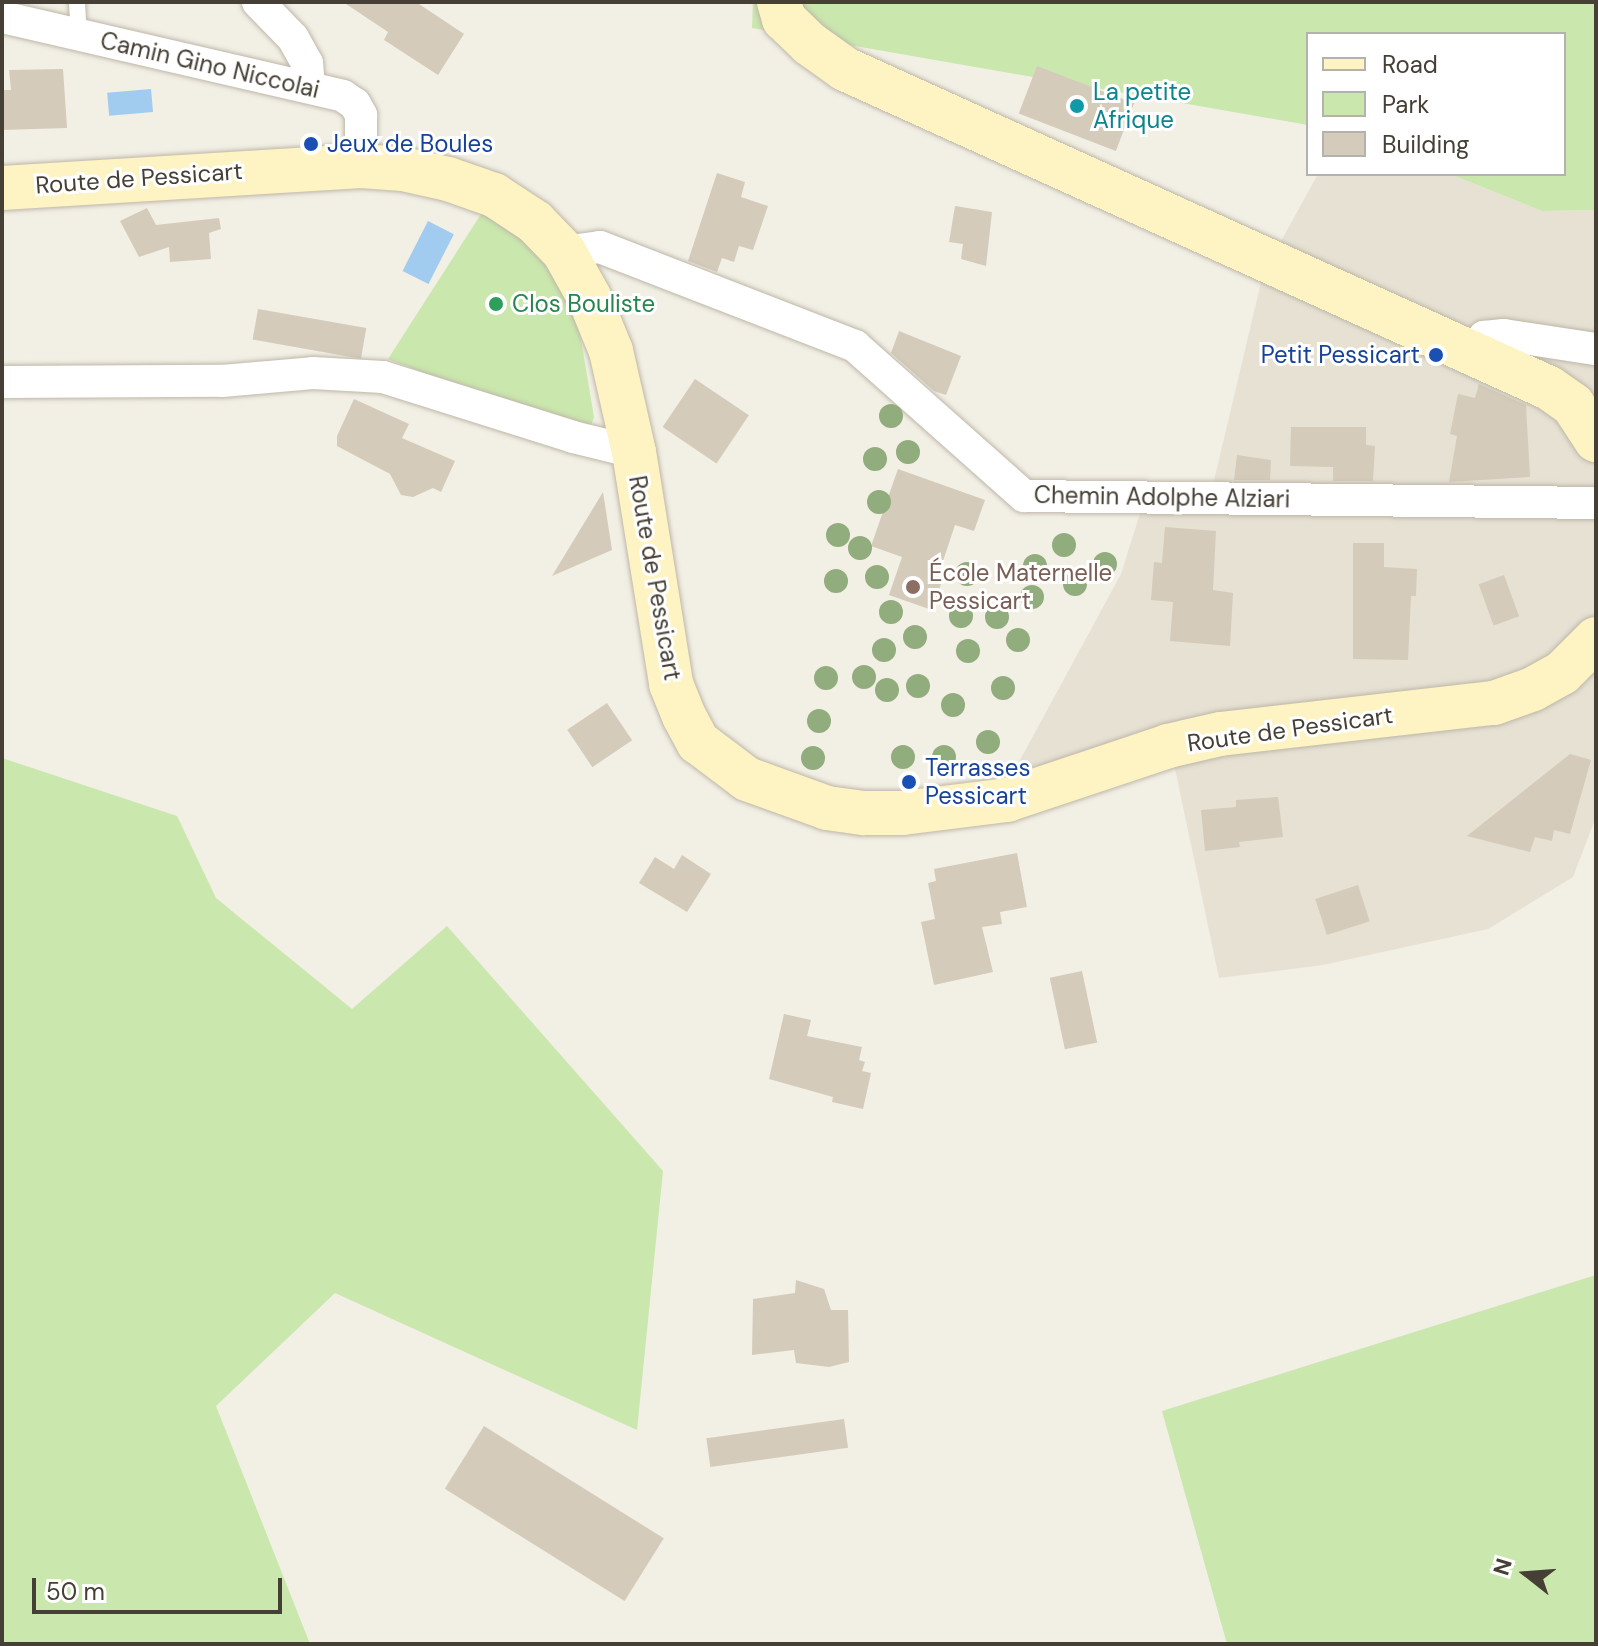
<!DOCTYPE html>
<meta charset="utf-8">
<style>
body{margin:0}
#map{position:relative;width:1598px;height:1646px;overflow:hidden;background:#f2efe5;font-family:"DM Sans",sans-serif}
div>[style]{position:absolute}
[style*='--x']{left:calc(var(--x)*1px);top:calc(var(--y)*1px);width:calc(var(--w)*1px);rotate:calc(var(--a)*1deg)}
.residential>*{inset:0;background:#e6e1d3}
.green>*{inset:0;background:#cae7ad}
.water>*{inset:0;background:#a1cbef;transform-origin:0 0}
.building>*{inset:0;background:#d4cbba;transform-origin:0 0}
.roads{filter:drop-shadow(0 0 2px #beb7a8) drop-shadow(0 0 2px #beb7a8)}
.lane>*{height:16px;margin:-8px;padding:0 8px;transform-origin:8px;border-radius:8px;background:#fff}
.street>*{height:32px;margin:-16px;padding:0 16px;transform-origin:16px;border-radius:16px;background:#fff}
.secondary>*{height:44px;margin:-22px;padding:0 22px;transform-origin:22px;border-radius:22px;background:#fef3c3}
.trees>*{width:24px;height:24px;margin:-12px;border-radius:50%;background:#91ac7d}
.dots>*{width:22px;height:22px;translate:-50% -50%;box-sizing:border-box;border:4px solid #fff;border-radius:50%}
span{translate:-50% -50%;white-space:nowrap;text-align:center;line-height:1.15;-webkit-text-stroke:6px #fff;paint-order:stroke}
.street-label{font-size:24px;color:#453f35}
.culture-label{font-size:24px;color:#0d838f}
.left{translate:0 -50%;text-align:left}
.transit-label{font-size:24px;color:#164399}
.right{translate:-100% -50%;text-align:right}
.leisure-label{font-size:24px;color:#27864d}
.education-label{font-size:24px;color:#785e54}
.frame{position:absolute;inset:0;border:4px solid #453f35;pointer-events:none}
.legend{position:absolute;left:1306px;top:32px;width:260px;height:144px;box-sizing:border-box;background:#fff;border:2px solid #b5b2ae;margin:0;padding:10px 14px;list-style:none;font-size:24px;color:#453f35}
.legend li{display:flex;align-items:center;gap:16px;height:40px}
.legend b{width:40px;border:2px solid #b5b2ae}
.north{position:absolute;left:1486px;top:1534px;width:80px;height:80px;-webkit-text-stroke:6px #fff;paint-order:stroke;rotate:287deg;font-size:22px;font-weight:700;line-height:32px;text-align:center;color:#453f35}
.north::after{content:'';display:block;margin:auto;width:28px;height:36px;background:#453f35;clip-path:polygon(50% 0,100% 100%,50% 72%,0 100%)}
.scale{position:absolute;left:32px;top:1578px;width:250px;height:36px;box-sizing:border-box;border:4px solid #453f35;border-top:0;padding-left:10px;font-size:24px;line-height:28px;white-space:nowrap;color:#453f35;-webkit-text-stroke:6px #fff;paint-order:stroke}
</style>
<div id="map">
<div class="residential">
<i style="clip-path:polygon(1318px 174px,1450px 174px,1542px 211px,1596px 210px,1596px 817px,1573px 877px,1488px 929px,1323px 965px,1219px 978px,1173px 759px,1007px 784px,1121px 574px,1149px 485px,1213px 485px,1263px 274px)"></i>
</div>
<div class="green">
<i style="clip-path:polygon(753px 2px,1596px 2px,1596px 210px,1542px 211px,1450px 174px,1564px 174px,1564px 34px,1308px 34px,1308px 125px,752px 28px)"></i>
<i style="clip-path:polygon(483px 211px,528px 237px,557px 274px,580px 334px,594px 417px,587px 436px,388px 359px)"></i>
<i style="clip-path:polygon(2px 758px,177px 816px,216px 898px,352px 1009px,447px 926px,663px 1171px,637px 1430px,335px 1293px,216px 1406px,310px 1644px,2px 1644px)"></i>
<i style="clip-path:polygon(1596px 1275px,1596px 1644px,1227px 1644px,1162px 1411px)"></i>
</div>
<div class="water">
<i style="left:151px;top:89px;width:23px;height:44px;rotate:85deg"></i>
<i style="left:428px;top:221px;width:29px;height:56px;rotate:27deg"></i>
</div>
<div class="building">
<i style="clip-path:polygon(343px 2px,416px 2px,464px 34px,438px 75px,384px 40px,388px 32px)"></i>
<i style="left:1037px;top:66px;width:104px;height:51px;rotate:21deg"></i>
<i style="clip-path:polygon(63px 69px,67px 128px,2px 130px,2px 90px,11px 90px,9px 70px)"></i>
<i style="clip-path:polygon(717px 173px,745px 182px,741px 197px,768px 206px,753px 250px,739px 246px,734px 262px,722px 258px,717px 272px,688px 261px)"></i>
<i style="clip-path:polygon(955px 206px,992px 212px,986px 266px,961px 259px,963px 244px,949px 242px)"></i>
<i style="clip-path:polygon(147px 208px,156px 225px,219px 218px,221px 229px,209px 233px,211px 259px,170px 262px,169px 247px,139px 257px,120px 221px)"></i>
<i style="left:258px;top:309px;width:110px;height:31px;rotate:10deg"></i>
<i style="clip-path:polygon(899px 331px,961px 356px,946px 395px,934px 391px,891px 353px)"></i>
<i style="left:695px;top:379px;width:65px;height:58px;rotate:34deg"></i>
<i style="clip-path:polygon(1479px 384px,1526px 405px,1530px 477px,1449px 482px,1457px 436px,1450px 434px,1458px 394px,1475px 398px)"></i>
<i style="clip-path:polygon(354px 399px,409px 424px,402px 438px,455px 461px,441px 492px,433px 488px,413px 497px,401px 495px,390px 474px,337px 446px,337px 436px)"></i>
<i style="clip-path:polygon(1291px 427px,1366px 427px,1366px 445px,1375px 446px,1373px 481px,1333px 481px,1333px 467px,1290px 466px)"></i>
<i style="clip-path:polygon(1237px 455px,1271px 460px,1270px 480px,1234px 480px)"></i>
<i style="clip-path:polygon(898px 469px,985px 500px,974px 531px,955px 525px,936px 582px,941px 584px,932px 610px,889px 595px,902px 557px,871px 546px)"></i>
<i style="clip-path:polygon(603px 492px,612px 550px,552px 576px)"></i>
<i style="clip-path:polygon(1165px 527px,1216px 531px,1213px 590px,1233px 593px,1230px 646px,1170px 641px,1173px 602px,1151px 600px,1154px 562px,1162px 563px)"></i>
<i style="clip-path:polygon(1353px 543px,1384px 543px,1384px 567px,1417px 569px,1416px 596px,1411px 596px,1408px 660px,1353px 659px)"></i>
<i style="left:1504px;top:575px;width:44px;height:27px;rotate:70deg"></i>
<i style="left:607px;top:703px;width:45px;height:48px;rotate:56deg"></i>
<i style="clip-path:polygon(1570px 754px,1591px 760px,1570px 834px,1554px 830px,1552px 841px,1535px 837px,1530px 852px,1467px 836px)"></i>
<i style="clip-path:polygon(1278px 797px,1283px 837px,1239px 842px,1240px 847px,1205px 851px,1201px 810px,1236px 807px,1236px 800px)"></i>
<i style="clip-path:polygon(1017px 853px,1027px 907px,1000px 912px,1002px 924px,982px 927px,993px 972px,934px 985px,921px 922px,935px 919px,928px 883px,936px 881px,934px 869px)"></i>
<i style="clip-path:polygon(682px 855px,711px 874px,687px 912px,639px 883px,655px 857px,674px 869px)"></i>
<i style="left:1358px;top:885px;width:38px;height:45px;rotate:72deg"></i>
<i style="left:1082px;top:971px;width:73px;height:33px;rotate:78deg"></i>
<i style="clip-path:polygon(784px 1014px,811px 1020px,807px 1036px,862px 1047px,859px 1060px,865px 1062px,862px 1071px,871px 1073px,863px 1109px,832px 1102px,833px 1097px,769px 1079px)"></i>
<i style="clip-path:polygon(796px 1280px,824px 1289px,831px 1310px,848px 1310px,849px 1362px,829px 1367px,796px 1363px,794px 1350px,752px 1355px,753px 1299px,795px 1293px)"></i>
<i style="left:844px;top:1419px;width:29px;height:139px;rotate:82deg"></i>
<i style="left:484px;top:1426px;width:212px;height:74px;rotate:32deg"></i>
</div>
<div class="roads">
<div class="lane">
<i style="--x:77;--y:2;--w:33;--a:87"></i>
</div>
<div class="street">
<i style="--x:258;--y:2;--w:50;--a:45.8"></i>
<i style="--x:293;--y:38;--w:29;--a:61"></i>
<i style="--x:307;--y:63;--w:23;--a:85"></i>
<i style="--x:2;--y:17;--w:350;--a:13"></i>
<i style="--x:343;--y:96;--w:14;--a:34"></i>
<i style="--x:355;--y:104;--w:13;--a:61"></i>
<i style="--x:361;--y:115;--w:51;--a:90"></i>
<i style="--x:564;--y:252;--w:36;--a:-8"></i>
<i style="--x:600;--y:247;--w:274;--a:21.2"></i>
<i style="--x:855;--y:346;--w:226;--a:41.6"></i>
<i style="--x:1024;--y:496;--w:572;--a:0.7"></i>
<i style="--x:1474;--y:353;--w:19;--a:-58"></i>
<i style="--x:1484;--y:337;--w:20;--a:-6"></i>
<i style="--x:1504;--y:335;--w:93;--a:8.7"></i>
<i style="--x:2;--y:382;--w:220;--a:-0.3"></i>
<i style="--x:222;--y:381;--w:91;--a:-5"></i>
<i style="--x:313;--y:373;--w:70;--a:3.3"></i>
<i style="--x:383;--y:377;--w:199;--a:17.5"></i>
<i style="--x:573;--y:437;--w:63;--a:13.8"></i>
</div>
<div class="secondary">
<i style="--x:779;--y:2;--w:18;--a:74"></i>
<i style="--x:784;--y:19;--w:36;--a:44"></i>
<i style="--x:810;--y:44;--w:43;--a:35.5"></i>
<i style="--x:845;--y:69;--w:773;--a:24.38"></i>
<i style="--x:1549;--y:388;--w:29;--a:35"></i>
<i style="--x:1573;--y:405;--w:42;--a:56.7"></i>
<i style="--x:2;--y:188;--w:360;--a:-3.5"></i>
<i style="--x:361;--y:166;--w:42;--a:4.1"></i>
<i style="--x:403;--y:169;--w:46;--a:12.5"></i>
<i style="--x:448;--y:179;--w:49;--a:19.2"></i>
<i style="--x:494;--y:195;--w:49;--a:33.4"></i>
<i style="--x:535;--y:222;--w:42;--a:46"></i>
<i style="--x:564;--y:252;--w:51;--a:60.9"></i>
<i style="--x:589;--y:297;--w:58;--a:67.8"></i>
<i style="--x:611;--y:351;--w:104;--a:77.2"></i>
<i style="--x:634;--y:452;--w:235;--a:80.9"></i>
<i style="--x:671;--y:684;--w:35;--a:68"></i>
<i style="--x:684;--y:716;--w:30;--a:62"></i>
<i style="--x:698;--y:742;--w:61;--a:37.1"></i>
<i style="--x:747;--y:779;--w:85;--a:19.9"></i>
<i style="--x:827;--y:808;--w:37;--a:8"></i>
<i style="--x:864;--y:813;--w:39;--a:0"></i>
<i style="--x:903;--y:813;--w:105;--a:-7.1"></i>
<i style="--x:1007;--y:800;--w:170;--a:-18.5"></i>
<i style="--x:1168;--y:746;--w:53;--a:-13"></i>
<i style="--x:1220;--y:734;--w:276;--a:-6.5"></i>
<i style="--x:1494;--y:703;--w:41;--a:-19.7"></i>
<i style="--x:1533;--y:689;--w:33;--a:-29"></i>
<i style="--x:1562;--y:673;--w:48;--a:-45"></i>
</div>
</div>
<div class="trees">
<i style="left:891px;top:416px"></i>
<i style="left:908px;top:452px"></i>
<i style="left:875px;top:459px"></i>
<i style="left:879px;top:502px"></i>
<i style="left:838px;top:535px"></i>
<i style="left:1064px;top:545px"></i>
<i style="left:860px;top:548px"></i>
<i style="left:1105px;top:564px"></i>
<i style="left:1035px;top:566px"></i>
<i style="left:967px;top:574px"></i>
<i style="left:877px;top:577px"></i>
<i style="left:836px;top:581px"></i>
<i style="left:1075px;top:584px"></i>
<i style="left:1032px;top:597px"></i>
<i style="left:891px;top:612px"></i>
<i style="left:961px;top:616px"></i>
<i style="left:997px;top:617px"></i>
<i style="left:915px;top:637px"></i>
<i style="left:1018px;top:640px"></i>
<i style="left:884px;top:650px"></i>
<i style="left:968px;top:651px"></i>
<i style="left:864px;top:677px"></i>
<i style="left:826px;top:678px"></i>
<i style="left:918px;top:686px"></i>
<i style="left:1003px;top:688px"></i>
<i style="left:887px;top:690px"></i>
<i style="left:953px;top:705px"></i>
<i style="left:819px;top:721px"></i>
<i style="left:988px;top:742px"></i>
<i style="left:903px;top:757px"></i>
<i style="left:944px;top:757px"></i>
<i style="left:813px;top:758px"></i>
</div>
<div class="dots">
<i style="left:1077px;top:106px;background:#0f9aa8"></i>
<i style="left:311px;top:144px;background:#1a4fb4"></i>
<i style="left:496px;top:304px;background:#2e9e5b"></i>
<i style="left:1436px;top:355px;background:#1a4fb4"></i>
<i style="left:913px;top:587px;background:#8d6e63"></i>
<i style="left:909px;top:782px;background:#1a4fb4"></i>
</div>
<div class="street-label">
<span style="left:210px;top:65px;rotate:13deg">Camin Gino Niccolai</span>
<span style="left:139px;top:178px;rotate:-4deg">Route de Pessicart</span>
<span style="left:1162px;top:497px;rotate:1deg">Chemin Adolphe Alziari</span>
<span style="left:655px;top:578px;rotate:80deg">Route de Pessicart</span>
<span style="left:1290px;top:729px;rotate:-8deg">Route de Pessicart</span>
</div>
<div class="culture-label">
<span class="left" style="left:1093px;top:106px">La petite<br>Afrique</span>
</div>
<div class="transit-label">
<span class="left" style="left:327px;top:144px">Jeux de Boules</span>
<span class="right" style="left:1420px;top:355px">Petit Pessicart</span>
<span class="left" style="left:925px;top:782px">Terrasses<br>Pessicart</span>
</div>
<div class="leisure-label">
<span class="left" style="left:512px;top:304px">Clos Bouliste</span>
</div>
<div class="education-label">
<span class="left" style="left:929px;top:587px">École Maternelle<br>Pessicart</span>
</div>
<div class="frame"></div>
<ul class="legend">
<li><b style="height:10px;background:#fef3c3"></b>Road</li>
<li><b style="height:22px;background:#cae7ad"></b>Park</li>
<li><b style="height:22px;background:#d4cbba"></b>Building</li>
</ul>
<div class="north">N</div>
<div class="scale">50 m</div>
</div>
